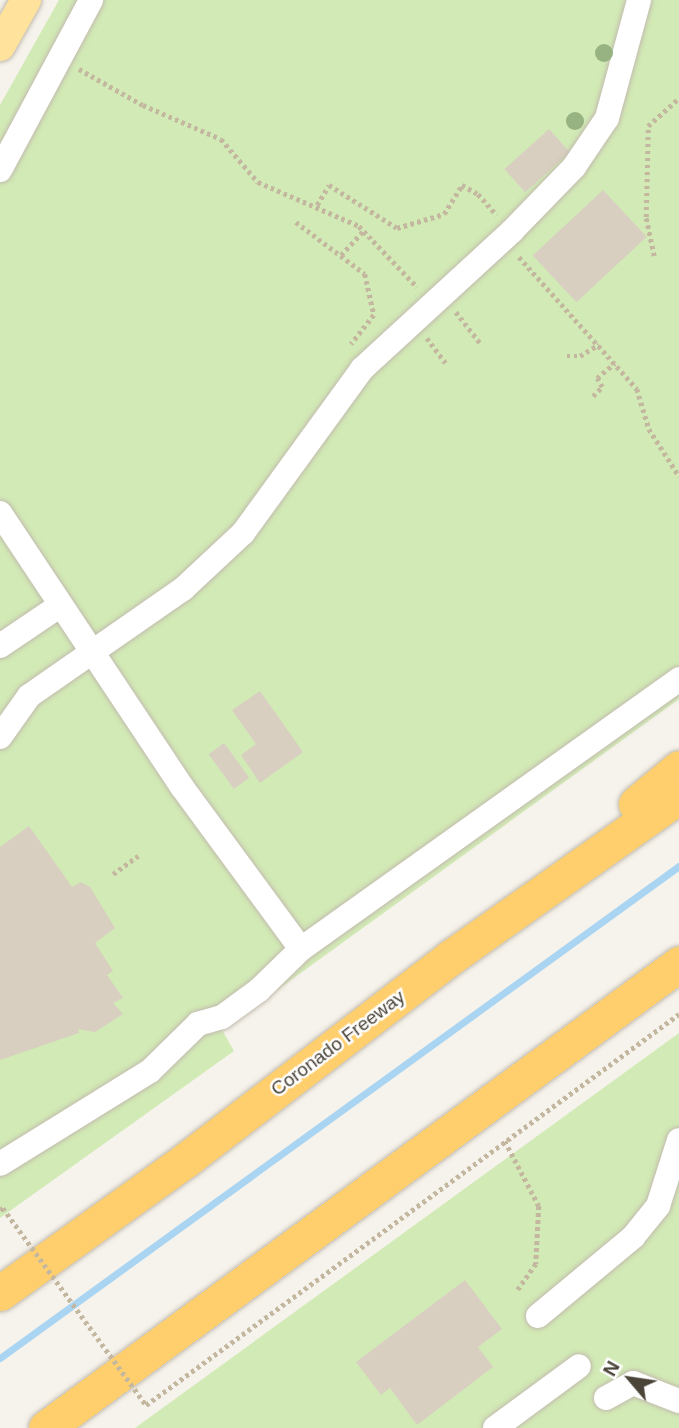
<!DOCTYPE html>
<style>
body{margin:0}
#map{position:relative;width:679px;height:1428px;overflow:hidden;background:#f6f3ec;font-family:Helvetica,sans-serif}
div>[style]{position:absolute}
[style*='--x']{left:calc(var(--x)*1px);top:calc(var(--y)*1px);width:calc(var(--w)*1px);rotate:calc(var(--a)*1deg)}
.green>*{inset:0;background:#d2eab5}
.stream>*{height:7px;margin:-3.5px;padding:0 3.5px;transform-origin:3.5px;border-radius:3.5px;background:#a9d4f2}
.building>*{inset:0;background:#d8cfc1;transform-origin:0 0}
.path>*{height:4.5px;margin-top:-2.25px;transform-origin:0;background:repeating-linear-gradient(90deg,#c4b79f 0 3.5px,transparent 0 7px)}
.roads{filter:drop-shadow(0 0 2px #c2bbae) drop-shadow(0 0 2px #c2bbae)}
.minor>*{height:24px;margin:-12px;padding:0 12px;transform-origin:12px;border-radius:12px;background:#fff}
.major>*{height:30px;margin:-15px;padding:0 15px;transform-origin:15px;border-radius:15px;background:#ffe39c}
.highway>*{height:35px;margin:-17.5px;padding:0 17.5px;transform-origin:17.5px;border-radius:17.5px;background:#ffcf6e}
.path-bridge>*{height:4.5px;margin-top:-2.25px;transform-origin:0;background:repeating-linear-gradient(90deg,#c4b79f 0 3.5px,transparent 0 7px)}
.trees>*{width:18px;height:18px;margin:-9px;border-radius:50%;background:#97b381}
span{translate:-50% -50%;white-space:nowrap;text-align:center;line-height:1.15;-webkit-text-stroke:5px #fff;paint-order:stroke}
.street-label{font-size:19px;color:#4b4439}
.north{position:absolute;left:595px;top:1344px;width:70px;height:70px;-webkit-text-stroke:5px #fff;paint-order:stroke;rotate:299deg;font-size:19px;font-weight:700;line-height:28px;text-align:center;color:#4b4439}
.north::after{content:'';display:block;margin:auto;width:24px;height:32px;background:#4b4439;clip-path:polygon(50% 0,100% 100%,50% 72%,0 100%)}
</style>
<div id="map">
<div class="green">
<i style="clip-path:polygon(59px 0,679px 0,679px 699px,222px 1030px,234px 1051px,0 1218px,0 105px)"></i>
<i style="clip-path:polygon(679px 1033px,679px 1428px,135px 1428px)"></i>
</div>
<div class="stream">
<i style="--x:0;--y:1358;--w:839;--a:-35.93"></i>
</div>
<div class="building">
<i style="left:549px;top:129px;width:31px;height:60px;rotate:48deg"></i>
<i style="left:603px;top:190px;width:64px;height:96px;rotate:47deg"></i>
<i style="clip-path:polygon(260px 691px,303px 752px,260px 783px,241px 755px,256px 744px,232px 710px)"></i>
<i style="left:224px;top:743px;width:43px;height:19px;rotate:54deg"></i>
<i style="clip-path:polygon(29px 826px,72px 887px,81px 882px,90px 887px,115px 928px,95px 943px,113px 971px,107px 975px,123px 998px,113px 1003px,123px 1014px,95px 1032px,78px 1029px,79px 1033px,0 1060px,0 847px)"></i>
<i style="clip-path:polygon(465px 1280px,502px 1329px,478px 1347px,493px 1367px,417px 1425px,390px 1388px,381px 1395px,356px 1362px)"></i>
</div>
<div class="path">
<i style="--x:79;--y:69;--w:73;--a:29.4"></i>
<i style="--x:143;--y:105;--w:85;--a:23.6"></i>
<i style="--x:221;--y:139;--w:57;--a:49.3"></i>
<i style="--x:258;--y:182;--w:110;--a:23.5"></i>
<i style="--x:359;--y:226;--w:84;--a:46.4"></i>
<i style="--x:317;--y:205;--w:23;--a:-59"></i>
<i style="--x:329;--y:185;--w:80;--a:32.3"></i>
<i style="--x:397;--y:228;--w:49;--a:-16.6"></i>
<i style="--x:444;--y:214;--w:34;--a:-58"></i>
<i style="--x:462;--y:185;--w:18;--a:29"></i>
<i style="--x:478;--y:194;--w:28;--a:48"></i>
<i style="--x:296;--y:222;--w:86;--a:37"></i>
<i style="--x:365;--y:274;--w:42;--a:77.6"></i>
<i style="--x:374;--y:315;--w:37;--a:128"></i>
<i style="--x:341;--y:255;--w:34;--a:-47"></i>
<i style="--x:654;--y:256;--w:40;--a:-102"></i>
<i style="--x:646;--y:217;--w:91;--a:-88.7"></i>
<i style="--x:648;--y:126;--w:42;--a:-42.1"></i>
<i style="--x:519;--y:257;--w:177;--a:48.2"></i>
<i style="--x:637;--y:389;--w:42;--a:73.3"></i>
<i style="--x:649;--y:429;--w:56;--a:57.4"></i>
<i style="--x:456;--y:312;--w:41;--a:52"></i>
<i style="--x:427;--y:338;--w:31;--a:53"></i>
<i style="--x:567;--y:356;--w:13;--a:0"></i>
<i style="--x:580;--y:356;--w:22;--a:-32"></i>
<i style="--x:593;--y:396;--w:13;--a:-45"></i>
<i style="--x:602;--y:387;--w:10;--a:-119"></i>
<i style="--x:597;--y:378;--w:23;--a:-40"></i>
<i style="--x:113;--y:874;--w:31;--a:-36"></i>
<i style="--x:505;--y:1141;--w:73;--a:62.4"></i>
<i style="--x:539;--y:1206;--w:58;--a:93"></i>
<i style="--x:536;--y:1264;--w:33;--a:125"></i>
<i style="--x:400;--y:1219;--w:346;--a:-36.3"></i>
</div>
<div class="roads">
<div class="minor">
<i style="--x:0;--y:170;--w:193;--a:-61.8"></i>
<i style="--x:0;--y:513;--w:329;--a:56.4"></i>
<i style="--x:182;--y:787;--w:201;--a:53.7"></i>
<i style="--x:301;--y:949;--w:59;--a:135.7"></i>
<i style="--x:259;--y:990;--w:46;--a:143.9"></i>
<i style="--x:222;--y:1017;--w:25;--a:164"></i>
<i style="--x:198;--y:1024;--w:67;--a:135.6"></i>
<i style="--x:150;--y:1071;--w:176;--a:148.2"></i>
<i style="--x:0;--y:646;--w:71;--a:-34.1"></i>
<i style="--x:0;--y:737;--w:50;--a:-54.7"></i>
<i style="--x:29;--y:696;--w:188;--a:-34.8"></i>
<i style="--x:183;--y:589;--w:82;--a:-43"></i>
<i style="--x:243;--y:533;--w:203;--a:-54"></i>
<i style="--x:362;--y:369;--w:204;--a:-42.6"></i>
<i style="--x:512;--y:231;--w:89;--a:-45.9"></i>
<i style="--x:574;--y:167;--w:59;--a:-56"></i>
<i style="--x:607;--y:118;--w:122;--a:-74.8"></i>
<i style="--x:301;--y:949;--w:465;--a:-35.5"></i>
<i style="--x:538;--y:1316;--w:124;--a:-39.7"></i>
<i style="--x:633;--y:1237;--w:40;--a:-51"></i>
<i style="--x:658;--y:1206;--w:69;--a:-72.3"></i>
<i style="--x:606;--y:1398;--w:31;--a:-29"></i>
<i style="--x:633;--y:1383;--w:49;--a:21.4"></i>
<i style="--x:495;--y:1428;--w:104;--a:-36.4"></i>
</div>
<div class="major">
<i style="--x:0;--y:46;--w:53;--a:-60.5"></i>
</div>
<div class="highway">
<i style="--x:636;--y:804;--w:56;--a:-39.9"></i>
<i style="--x:0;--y:1293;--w:230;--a:-35.6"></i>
<i style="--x:187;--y:1159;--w:332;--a:-37.4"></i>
<i style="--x:451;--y:957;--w:279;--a:-35.2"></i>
<i style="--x:46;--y:1428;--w:785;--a:-36.24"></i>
</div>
</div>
<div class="path-bridge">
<i style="--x:0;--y:1210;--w:4;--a:-34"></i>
<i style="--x:3;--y:1208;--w:243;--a:54"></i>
<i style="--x:146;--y:1405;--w:315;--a:-36.2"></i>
</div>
<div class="trees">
<i style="left:604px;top:53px"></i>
<i style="left:575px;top:121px"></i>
</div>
<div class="street-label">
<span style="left:338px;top:1043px;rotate:-37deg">Coronado Freeway</span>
</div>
<div class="north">N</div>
</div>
